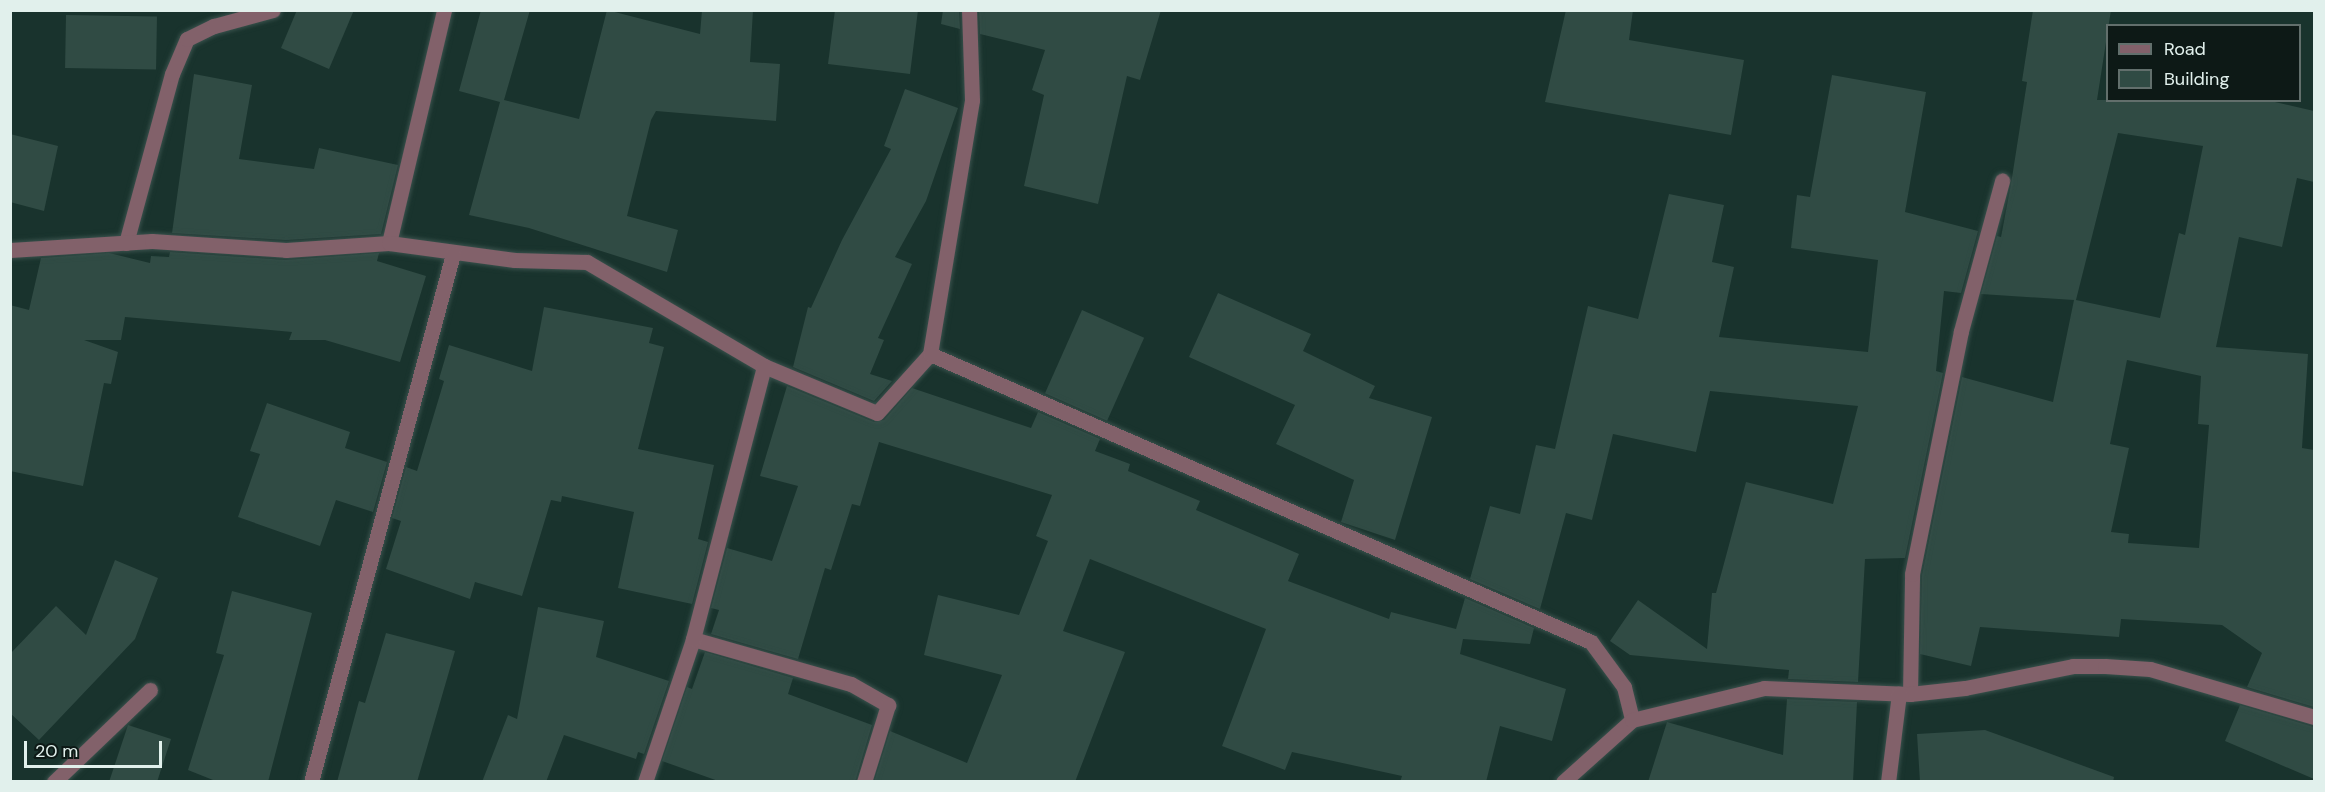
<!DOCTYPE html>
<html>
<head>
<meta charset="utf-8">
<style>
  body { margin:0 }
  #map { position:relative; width:2325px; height:792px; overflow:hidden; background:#19332d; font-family:"DM Sans",sans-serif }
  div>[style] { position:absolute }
  .building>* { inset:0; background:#304b44; transform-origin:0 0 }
  .roads { filter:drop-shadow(0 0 2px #39514c) drop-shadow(0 0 2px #39514c) }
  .minor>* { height:15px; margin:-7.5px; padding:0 7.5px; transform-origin:7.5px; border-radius:7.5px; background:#82616a }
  span { translate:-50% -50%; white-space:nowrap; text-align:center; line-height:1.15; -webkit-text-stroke:4.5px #0d1916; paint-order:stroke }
  .frame { position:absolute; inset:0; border:12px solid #e1f0ec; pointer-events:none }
  .legend { position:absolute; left:2106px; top:24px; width:195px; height:78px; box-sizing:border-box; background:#0d1916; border:2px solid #626f6c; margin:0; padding:8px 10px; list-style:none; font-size:18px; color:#e1f0ec }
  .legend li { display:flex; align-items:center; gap:12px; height:30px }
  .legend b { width:30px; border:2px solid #626f6c }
  .scale { position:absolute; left:24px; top:741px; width:138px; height:27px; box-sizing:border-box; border:3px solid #e1f0ec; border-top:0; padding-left:8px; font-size:18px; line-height:21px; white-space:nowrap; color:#e1f0ec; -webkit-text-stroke:4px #0d1916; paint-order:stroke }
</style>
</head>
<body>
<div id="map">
  <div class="building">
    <i style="clip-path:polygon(297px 10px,354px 10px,329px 69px,281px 48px)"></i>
    <i style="clip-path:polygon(481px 10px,530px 10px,504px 100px,579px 119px,607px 10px,700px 34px,702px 10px,753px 10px,750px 62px,780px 64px,776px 121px,656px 111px,651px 120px,627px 216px,678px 230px,667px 272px,529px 228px,469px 215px,500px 102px,459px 91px)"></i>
    <i style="clip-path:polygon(835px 10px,918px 10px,910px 74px,828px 64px)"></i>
    <i style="clip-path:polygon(943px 10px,959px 10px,960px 29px,941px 24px)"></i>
    <i style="clip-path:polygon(979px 10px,1161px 10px,1140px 80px,1127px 76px,1098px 204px,1024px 186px,1044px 95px,1032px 90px,1045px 50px,980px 34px)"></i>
    <i style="clip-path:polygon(1566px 10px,1633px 10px,1629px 40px,1744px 60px,1731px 135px,1545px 102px)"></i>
    <i style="clip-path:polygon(evenodd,2033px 10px,2111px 10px,2097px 100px,2266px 100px,2314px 111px,2314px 182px,2297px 178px,2282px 247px,2239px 237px,2216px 347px,2308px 354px,2302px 448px,2314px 450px,2314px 707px,2247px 687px,2262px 653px,2222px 625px,2121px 619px,2119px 637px,1980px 627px,1971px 666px,1920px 654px,1922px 575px,1962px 377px,2053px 402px,2074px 300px,1981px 294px,1997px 236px,2001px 237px,2011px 184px,2027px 82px,2022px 81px,2033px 10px,2118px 133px,2203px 146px,2185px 235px,2179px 233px,2160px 318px,2076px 300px,2118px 133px,2033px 10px,2127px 360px,2201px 376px,2198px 424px,2209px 425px,2199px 548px,2128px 543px,2129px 534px,2111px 532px,2129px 448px,2110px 444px,2127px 360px)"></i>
    <i style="left:66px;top:15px;width:91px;height:53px;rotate:1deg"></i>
    <i style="clip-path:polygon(194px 74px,252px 85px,239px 159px,314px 169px,319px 148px,398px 165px,381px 234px,286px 240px,172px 233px)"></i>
    <i style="clip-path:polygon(1832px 75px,1926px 92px,1905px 212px,1978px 231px,1961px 293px,1944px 291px,1936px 371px,1943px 373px,1905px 558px,1865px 559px,1858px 682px,1788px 679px,1789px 670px,1630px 655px,1610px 641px,1638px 600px,1707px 649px,1712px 593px,1716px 593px,1746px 482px,1833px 504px,1858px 406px,1710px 391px,1696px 452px,1613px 434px,1592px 520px,1566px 513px,1540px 609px,1470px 579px,1490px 506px,1520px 514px,1536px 445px,1555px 449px,1588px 306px,1638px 319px,1669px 194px,1724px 205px,1712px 262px,1734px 267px,1719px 337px,1868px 352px,1878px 260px,1791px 248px,1797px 195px,1810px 197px)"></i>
    <i style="clip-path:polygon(905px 89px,958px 108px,926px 201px,895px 257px,912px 264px,878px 338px,884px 340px,870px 374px,892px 381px,874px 401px,793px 367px,808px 307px,811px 308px,842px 240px,891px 149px,884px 146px)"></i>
    <i style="clip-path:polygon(10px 134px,58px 146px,44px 211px,10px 202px)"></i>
    <i style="clip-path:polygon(170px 252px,285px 260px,379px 253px,377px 261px,426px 276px,400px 362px,325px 340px,289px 340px,292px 332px,125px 317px,121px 340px,84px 340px,118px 352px,111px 384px,104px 383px,83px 486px,10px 471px,10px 305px,29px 310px,41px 258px,109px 253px,150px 263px,151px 256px,169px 257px)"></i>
    <i style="clip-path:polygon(1218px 293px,1311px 334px,1303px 351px,1375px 386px,1369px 398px,1432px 417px,1395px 540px,1341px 522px,1354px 480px,1276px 444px,1295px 405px,1189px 357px)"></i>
    <i style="clip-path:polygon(544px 307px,653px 328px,649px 343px,664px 347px,638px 449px,714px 465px,698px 539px,708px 542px,692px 604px,618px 588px,634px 512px,562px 496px,561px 502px,551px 500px,522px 596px,475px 582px,470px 599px,386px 569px,401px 521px,392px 518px,406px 467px,417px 471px,444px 381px,439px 379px,449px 345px,532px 371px)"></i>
    <i style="left:1082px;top:310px;width:68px;height:91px;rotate:24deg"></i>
    <i style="clip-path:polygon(787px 386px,874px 422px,884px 420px,912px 388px,1031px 428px,1038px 412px,1100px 439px,1095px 451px,1130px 464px,1128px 471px,1200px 501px,1196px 510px,1299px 554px,1288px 581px,1389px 619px,1391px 612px,1456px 629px,1465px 598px,1534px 628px,1530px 644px,1463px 639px,1460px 654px,1566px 689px,1552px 741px,1500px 726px,1486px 782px,1400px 782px,1402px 776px,1292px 752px,1285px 770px,1222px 746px,1266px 629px,1090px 559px,1063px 631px,1125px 652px,1075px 782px,874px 782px,890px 731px,967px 763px,1002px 675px,924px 655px,938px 595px,1019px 615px,1048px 541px,1036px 536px,1052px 495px,879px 442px,860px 506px,852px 504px,831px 570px,825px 568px,798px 659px,711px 634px,719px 610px,711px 608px,727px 548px,772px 561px,798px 486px,760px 476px)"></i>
    <i style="clip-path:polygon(267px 403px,350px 432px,345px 448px,387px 462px,373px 512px,336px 500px,320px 546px,238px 517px,260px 454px,250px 451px)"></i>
    <i style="clip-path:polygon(115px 560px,158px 578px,135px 639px,39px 740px,10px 713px,10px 654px,56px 606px,86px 635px)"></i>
    <i style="clip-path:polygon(232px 591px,312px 613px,268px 782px,218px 782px,188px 770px,224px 655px,216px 653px)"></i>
    <i style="clip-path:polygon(538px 607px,604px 621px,596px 657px,669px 681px,644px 754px,638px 752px,636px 759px,564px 735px,546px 782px,482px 782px,508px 715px,517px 719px)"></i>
    <i style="clip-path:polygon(386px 633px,455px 651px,417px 782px,337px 782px,359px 701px,365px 703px)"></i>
    <i style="clip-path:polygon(705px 652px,793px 678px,788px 694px,872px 725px,855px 782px,721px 782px,662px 761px,687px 687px,692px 689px)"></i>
    <i style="clip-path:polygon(1787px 699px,1857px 702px,1853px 782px,1648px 782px,1667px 722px,1783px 755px)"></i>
    <i style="clip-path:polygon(2240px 705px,2314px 727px,2314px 779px,2225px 741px)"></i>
    <i style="clip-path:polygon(128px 725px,171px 739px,157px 782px,109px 782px)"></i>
    <i style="clip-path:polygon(1985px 730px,2114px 777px,2113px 782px,1920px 782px,1917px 734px)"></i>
  </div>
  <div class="roads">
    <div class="minor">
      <i style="left:126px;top:243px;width:175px;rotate:-74.8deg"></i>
      <i style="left:172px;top:74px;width:38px;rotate:-67deg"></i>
      <i style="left:187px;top:39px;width:30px;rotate:-26deg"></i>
      <i style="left:214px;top:26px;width:61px;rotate:-15.2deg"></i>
      <i style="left:389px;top:243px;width:239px;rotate:-76.7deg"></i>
      <i style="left:10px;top:250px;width:142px;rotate:-3.6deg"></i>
      <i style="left:152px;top:241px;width:134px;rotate:3.8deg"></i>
      <i style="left:286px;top:250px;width:103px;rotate:-3.9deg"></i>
      <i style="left:389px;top:243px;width:127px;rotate:7.7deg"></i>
      <i style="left:515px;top:260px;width:72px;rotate:1.6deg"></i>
      <i style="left:587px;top:262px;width:205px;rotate:30.4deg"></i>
      <i style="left:764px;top:366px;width:122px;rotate:22.6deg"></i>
      <i style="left:877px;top:413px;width:79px;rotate:-48.1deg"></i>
      <i style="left:930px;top:354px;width:257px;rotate:-80.6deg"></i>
      <i style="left:972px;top:100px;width:90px;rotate:-91.9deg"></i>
      <i style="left:930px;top:354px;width:721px;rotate:23.54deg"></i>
      <i style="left:1591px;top:642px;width:56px;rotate:53.7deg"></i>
      <i style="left:1624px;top:687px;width:34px;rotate:76deg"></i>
      <i style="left:693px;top:639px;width:164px;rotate:15.9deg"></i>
      <i style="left:851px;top:684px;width:43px;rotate:29.6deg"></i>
      <i style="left:888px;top:705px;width:81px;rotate:107.3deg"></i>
      <i style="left:1910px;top:694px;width:120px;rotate:-89deg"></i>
      <i style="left:1912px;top:574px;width:248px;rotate:-78.6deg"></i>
      <i style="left:1961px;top:331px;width:156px;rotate:-74.7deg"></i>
      <i style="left:54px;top:782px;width:133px;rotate:-43.8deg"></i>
      <i style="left:311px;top:782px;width:547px;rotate:-74.95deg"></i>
      <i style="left:645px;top:782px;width:151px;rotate:-71.4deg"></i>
      <i style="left:693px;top:639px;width:282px;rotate:-75.4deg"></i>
      <i style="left:1563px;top:782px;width:93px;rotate:-41.9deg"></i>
      <i style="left:1632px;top:720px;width:136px;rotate:-13.6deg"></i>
      <i style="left:1764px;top:688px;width:146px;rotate:2.4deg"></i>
      <i style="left:1910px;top:694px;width:55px;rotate:-6.2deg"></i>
      <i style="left:1965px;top:688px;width:110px;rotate:-11.5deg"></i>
      <i style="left:2073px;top:666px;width:32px"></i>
      <i style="left:2105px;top:666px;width:45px;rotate:3.8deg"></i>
      <i style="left:2150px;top:669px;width:171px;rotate:16.3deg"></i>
      <i style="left:1888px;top:782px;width:89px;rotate:-82.9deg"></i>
    </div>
  </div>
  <div class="frame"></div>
  <ul class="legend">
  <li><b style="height:8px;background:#82616a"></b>Road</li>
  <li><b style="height:16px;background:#304b44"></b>Building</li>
  </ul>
  <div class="scale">20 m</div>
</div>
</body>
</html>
